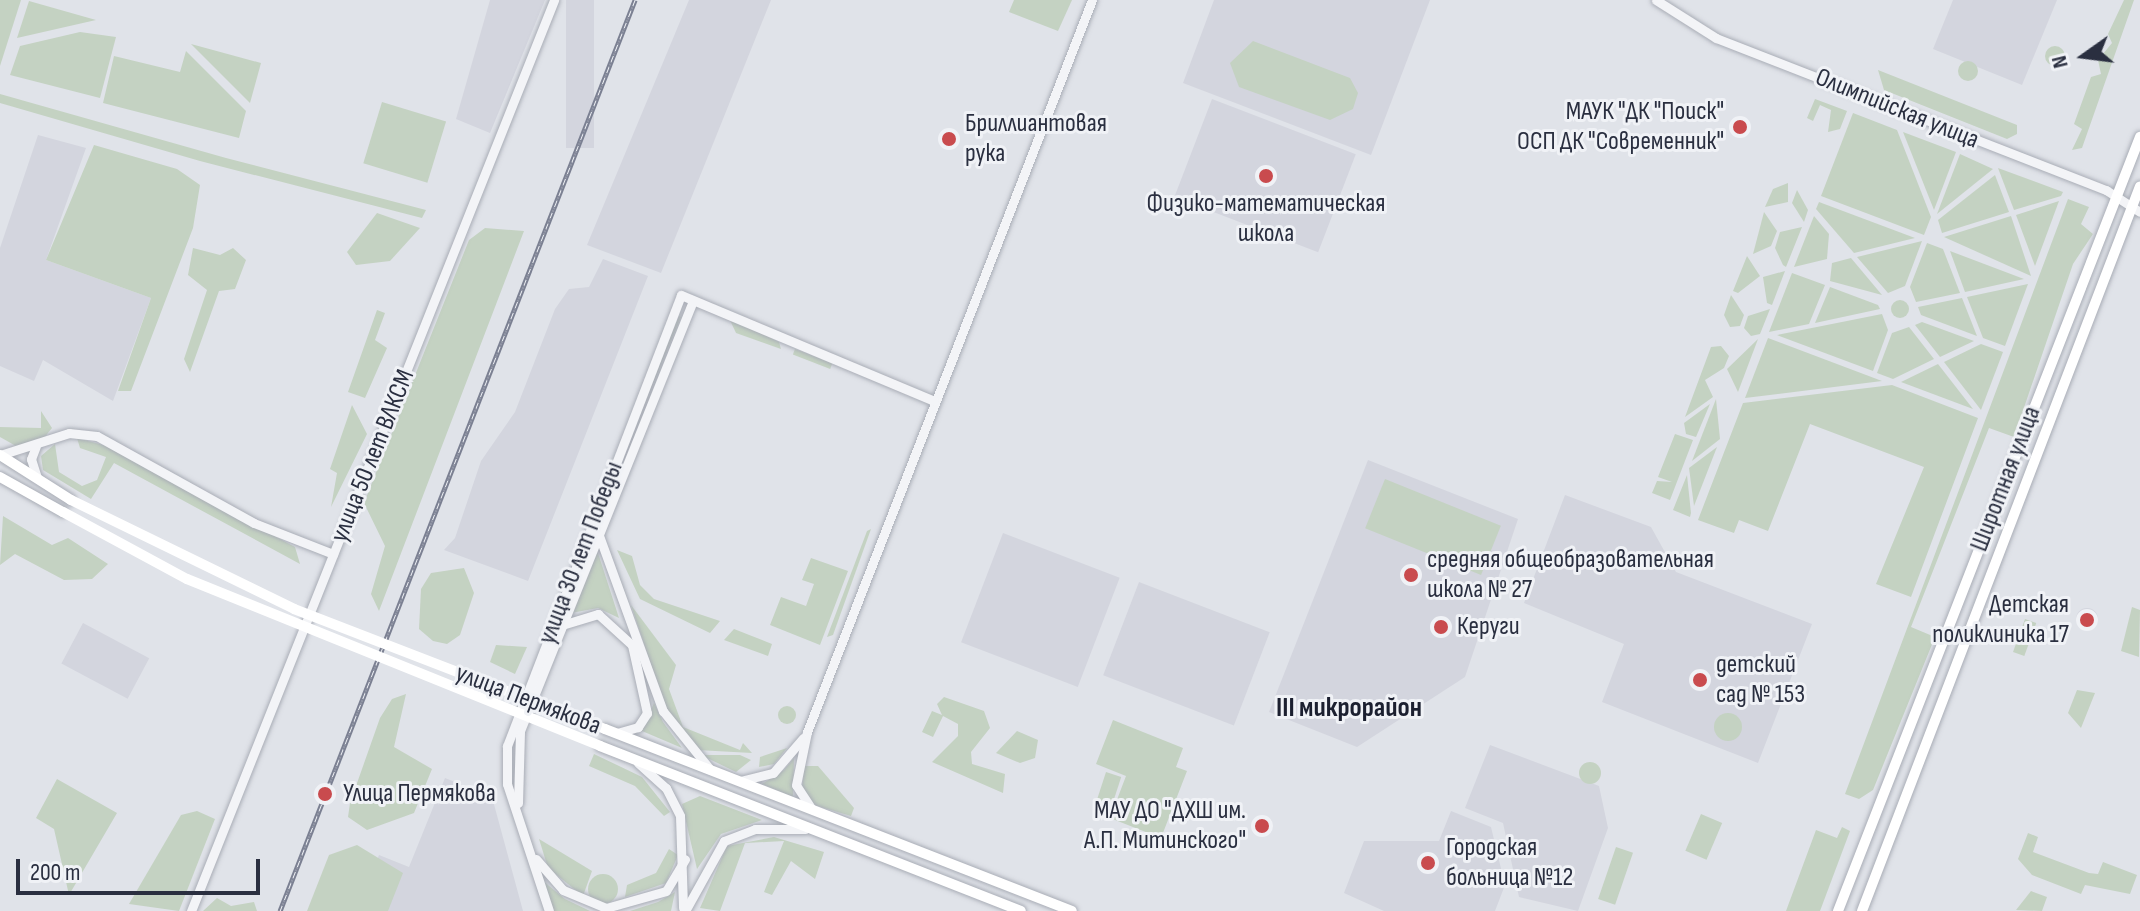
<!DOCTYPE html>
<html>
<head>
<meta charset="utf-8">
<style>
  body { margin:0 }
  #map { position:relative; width:2140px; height:911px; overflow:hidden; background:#e0e3e9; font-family:"Sofia Sans Condensed",sans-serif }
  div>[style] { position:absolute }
  .built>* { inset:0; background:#d3d5de; transform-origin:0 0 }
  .round { border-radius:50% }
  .green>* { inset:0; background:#c4d2c2; transform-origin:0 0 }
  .roads { filter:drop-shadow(0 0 2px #a9adb6) drop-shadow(0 0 2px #a9adb6) }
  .tertiary>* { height:9px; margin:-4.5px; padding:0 4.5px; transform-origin:4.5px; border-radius:4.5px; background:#f3f4f7 }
  .secondary>* { height:10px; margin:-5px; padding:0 5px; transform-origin:5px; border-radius:5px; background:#fff }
  .rail>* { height:5px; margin-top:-2.5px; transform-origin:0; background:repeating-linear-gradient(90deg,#f0f2f6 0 6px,#7b8092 0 12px); box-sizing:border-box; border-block:2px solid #7b8092 }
  .secondary-bridge>* { height:10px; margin:-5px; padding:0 5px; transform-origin:5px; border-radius:5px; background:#fff }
  .dots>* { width:22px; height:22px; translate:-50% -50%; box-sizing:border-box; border:4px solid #f0f2f6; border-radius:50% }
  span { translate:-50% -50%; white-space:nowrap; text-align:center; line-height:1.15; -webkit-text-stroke:6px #f0f2f6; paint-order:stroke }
  .street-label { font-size:26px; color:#2a2f40 }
  .poi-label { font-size:26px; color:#2a2f40 }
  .right { translate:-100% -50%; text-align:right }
  .left { translate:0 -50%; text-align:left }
  .neighbourhood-label { font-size:28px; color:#1c2030; font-weight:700 }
  .north { position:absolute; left:2044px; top:16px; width:80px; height:80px; -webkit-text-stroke:6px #f0f2f6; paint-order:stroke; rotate:256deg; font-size:22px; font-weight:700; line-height:32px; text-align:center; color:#2a2f40 }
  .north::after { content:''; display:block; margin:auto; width:28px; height:36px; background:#2a2f40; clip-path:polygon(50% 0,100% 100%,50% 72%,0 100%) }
  .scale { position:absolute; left:16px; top:859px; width:244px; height:36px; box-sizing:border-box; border:4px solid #2a2f40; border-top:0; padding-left:10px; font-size:24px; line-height:28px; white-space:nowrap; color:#2a2f40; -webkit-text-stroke:6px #f0f2f6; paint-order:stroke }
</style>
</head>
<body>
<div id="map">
  <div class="built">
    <i style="clip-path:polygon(490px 0,545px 0,490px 133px,456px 119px)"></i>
    <i style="left:566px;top:0;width:28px;height:148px"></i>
    <i style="clip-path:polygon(689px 0,771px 0,661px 273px,587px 245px)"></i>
    <i style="clip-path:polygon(1214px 0,1430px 0,1371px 155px,1183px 83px)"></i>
    <i style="clip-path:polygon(1953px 0,2057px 0,2022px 85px,1933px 49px)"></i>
    <i style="left:1212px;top:99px;width:154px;height:105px;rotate:21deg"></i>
    <i style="clip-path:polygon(38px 135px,86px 148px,46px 260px,151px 298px,113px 401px,43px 360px,34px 381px,0 366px,0 248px)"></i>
    <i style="clip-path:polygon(603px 259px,648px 276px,528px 581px,444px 550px,455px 538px,481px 461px,515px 412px,555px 309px,569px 289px,589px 287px)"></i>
    <i style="clip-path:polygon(1368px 460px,1518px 519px,1465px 677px,1357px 747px,1269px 712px)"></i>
    <i style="clip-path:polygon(1565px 495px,1651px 527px,1676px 572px,1812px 624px,1758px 763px,1602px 702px,1624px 644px,1524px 603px)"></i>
    <i style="left:1003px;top:533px;width:125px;height:117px;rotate:21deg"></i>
    <i style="left:1139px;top:582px;width:140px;height:100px;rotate:21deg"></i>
    <i class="round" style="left:2076px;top:608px;width:22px;height:22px"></i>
    <i style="left:83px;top:623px;width:75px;height:46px;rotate:28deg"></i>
    <i style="clip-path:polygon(1490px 745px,1599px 786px,1608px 828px,1578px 911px,1519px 897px,1503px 823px,1465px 808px)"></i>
    <i style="clip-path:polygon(445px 778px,492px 797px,523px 911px,358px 911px,379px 855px,409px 867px)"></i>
    <i style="clip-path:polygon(1451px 811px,1491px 827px,1505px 885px,1495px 911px,1384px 911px,1344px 893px,1364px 841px,1439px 841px)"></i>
  </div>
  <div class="green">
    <i style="clip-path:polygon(0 0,21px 0,0 66px)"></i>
    <i style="clip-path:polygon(1014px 0,1072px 0,1058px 31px,1009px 12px)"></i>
    <i style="clip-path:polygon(2124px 0,2134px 0,2082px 148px,2072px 150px,2082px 129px,2074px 124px,2091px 77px,2101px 74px,2098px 60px,2112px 43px,2108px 34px)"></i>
    <i style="clip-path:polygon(29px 1px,96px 20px,17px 38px)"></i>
    <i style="clip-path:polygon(80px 32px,116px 37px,100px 98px,10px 75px,20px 46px)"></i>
    <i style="clip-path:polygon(1253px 41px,1350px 78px,1358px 93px,1353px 109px,1330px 120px,1239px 87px,1230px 63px)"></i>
    <i style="clip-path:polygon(191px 44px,261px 63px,250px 103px)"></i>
    <i class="round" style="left:2045px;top:46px;width:20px;height:20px"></i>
    <i style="clip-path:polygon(186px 51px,246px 111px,239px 138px,103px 103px,114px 56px,180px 72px)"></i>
    <i class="round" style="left:1958px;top:61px;width:20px;height:20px"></i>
    <i style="clip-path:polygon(1878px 70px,2017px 125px,2017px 134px,2007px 139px,1884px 90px)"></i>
    <i style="clip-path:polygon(0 94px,226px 158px,426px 210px,422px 218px,200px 161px,0 103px)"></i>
    <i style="clip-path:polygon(1815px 99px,1847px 111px,1840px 129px,1828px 132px,1831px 110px,1820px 105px,1813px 121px,1807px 118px)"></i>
    <i style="left:382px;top:102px;width:67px;height:64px;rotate:17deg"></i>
    <i style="clip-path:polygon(1853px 113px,1897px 130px,1931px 217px,1924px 235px,1821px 196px)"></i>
    <i style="clip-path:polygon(1903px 132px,1956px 152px,1934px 210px)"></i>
    <i style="clip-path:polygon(94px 145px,177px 169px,200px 185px,193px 228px,131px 391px,118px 391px,151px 298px,46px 260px)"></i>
    <i style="clip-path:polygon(1960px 154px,1993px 169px,1937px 214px)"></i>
    <i style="clip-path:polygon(1998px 168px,2063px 192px,2061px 196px,2014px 210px)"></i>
    <i style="clip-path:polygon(1995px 175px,2009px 212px,1942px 233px,1938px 220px)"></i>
    <i style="clip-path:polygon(1788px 183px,1788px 202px,1765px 207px,1773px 189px)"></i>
    <i style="clip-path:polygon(1797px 190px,1808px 210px,1804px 222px,1792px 203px)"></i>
    <i style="clip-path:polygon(2068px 199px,2089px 207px,2081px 224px,2093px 234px,2073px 264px,2014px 437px,1989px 428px,1911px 627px,1935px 637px,1873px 790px,1859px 799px,1845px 794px)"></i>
    <i style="clip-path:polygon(2059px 201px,2035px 266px,2016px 215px)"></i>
    <i style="clip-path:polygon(1819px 202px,1915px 238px,1854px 253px,1816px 209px)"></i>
    <i style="clip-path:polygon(1764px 212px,1777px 231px,1771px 246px,1753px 254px)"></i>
    <i style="clip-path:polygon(377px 213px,420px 228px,390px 261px,356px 265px,347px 252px)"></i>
    <i style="clip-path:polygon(1814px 216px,1829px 234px,1827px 259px,1794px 267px)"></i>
    <i style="clip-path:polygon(2011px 216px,2031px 276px,1944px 237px)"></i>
    <i style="clip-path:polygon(1802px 227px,1786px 267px,1783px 265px,1775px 248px,1780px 232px)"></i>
    <i style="clip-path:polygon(485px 228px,524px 231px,379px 611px,371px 594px,385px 546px,364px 503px,469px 240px)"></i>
    <i style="clip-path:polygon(1922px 241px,1905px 286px,1888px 293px,1857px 257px)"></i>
    <i style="clip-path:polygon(1927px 243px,1943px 249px,1960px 293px,1916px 302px,1910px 287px)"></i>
    <i style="clip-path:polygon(193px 248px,220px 255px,233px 248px,246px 260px,235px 289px,219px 291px,190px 372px,184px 359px,207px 290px,188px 275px)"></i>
    <i style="clip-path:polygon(1950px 251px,2024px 279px,1965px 292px)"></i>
    <i style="clip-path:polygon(1747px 256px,1760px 276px,1738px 293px,1733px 291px)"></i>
    <i style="clip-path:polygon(1851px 258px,1882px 295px,1830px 281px,1832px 263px)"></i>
    <i style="clip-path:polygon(1785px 271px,1772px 305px,1767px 303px,1763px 277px)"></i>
    <i style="clip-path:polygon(1792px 273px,1825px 285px,1809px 324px,1769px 332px)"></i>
    <i style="clip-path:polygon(2028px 284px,2005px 346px,1983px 338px,1967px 297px)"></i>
    <i style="clip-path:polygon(1830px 287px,1878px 305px,1880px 309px,1815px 323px)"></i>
    <i style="clip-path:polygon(1731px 295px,1744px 315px,1740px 326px,1730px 327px,1724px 315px)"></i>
    <i style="clip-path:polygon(1962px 298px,1977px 336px,1921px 315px,1918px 307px)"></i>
    <i class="round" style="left:1891px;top:300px;width:18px;height:18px"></i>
    <i style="clip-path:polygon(1770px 309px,1760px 334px,1751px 336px,1744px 328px,1748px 316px)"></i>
    <i style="clip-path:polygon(377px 310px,385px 313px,375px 340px,387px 348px,365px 398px,348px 392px)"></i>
    <i style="clip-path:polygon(1882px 314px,1888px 330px,1873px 371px,1777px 335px)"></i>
    <i style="clip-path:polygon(679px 316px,681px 317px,600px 511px)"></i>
    <i style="clip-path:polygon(729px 318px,779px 342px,781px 349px,736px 333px)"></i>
    <i style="clip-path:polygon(1922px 322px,1974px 341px,1940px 357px,1915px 325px)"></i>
    <i style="clip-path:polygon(1909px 327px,1934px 359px,1893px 379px,1877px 373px,1892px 333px)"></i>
    <i style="clip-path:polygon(1768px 338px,1882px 381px,1745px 398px)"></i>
    <i style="clip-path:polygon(1758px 339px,1738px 392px,1727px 369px)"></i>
    <i style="clip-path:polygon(1981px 344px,2003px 352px,1981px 410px,1944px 362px)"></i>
    <i style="clip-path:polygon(1721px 346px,1729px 356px,1724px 368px,1705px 380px,1713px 397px,1685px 417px,1711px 347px)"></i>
    <i style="left:795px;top:349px;width:40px;height:6px;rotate:21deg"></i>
    <i style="clip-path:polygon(1938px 364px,1973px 409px,1901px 382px)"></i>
    <i style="clip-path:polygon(1892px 385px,1978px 418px,1911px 597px,1876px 584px,1924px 467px,1810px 424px,1768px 531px,1739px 520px,1734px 533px,1698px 520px,1743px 403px)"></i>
    <i style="clip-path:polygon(1716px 399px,1720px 439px,1692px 461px)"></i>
    <i style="clip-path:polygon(1710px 404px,1696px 437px,1686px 434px,1684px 423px)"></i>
    <i style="clip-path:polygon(352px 405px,367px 434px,331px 507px,337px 473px,330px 469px)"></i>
    <i style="clip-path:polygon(41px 411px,52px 428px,43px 439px,16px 446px,0 437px,0 427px,41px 428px)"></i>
    <i style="clip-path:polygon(1675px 434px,1693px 440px,1670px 500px,1652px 493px,1657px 481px,1672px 482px,1658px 477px)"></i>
    <i style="clip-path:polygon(77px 438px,107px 446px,295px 547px,300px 564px,114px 463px,91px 499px,43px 470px,41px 456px,55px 444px,59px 472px,82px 486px,97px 480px,106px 457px,80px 448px)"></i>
    <i style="clip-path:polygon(1717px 447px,1694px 506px,1689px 468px)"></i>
    <i style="clip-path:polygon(1687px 475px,1691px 513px,1690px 517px,1673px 510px)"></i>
    <i style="left:1385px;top:479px;width:125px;height:53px;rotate:22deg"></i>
    <i style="clip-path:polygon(3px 516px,52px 545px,68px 538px,108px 564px,92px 579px,64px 580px,15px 554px,0 565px)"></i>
    <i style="clip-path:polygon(871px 529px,833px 635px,827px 637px,867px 531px)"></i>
    <i style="clip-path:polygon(596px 550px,599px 556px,619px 618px,598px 608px,571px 613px)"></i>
    <i style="clip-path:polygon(617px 550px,632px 556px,640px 585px,654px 599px,720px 621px,710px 633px,640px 599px)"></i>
    <i style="clip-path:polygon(811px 558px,848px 571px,820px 645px,770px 625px,781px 597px,806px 606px,814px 584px,802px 580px)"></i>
    <i style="clip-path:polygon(464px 568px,474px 593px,460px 635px,447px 644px,433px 641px,419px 629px,421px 589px,431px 573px)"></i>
    <i style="clip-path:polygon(631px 605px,676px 665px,669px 689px,683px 727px,740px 750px,743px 743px,752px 753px,697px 750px,666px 710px)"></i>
    <i style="clip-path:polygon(2132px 607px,2140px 610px,2139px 657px,2121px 651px)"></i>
    <i style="left:2025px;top:619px;width:12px;height:35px;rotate:20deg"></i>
    <i style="clip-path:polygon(734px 629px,772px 644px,768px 656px,724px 640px)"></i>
    <i style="clip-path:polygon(496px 645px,527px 647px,515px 674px,490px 662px)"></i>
    <i style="clip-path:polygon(2077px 690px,2095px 693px,2081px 728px,2068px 713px)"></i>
    <i style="clip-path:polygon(406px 694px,394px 747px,432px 769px,414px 813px,367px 830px,348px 817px,350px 803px,380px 718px,392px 699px)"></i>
    <i style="clip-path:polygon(944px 697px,984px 711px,990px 728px,971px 752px,972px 764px,1005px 774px,1003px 793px,932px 762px,958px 736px,958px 724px,943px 716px,933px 737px,922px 732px,932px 711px,942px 715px,937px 704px)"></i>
    <i style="clip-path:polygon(654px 703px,663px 722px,682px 748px,642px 731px)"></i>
    <i class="round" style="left:778px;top:706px;width:18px;height:18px"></i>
    <i class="round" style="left:1714px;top:713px;width:28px;height:28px"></i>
    <i style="clip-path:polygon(1113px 720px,1183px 748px,1176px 767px,1187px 771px,1161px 838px,1110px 818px,1126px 776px,1096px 764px)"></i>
    <i style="clip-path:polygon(1017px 731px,1038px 740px,1035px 758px,1020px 763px,996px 753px)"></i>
    <i style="clip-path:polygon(787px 748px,774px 764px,759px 767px,760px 757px)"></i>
    <i style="clip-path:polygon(594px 754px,642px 777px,670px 812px,664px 816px,635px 786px,589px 766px)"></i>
    <i style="clip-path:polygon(701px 755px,740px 755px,751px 760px,736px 772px)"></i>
    <i style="clip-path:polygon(794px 758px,793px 797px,762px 784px,784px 770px)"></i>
    <i class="round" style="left:1579px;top:762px;width:22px;height:22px"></i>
    <i style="clip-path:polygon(804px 766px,818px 766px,854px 808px,851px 816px,814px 805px,802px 793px)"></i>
    <i style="left:1106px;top:772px;width:16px;height:35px;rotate:18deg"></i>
    <i style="clip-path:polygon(57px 779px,117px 813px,69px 895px,54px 829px,36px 818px)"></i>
    <i style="clip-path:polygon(700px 796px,762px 820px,721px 834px,697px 869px,682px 804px)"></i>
    <i style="clip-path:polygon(197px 811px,215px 819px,179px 911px,129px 904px,181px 815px)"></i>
    <i style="left:1701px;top:814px;width:23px;height:40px;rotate:23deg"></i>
    <i style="clip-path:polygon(1842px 827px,1850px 831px,1820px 911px,1786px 911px,1816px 830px,1837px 838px)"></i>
    <i style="clip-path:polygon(2028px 833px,2038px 837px,2033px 852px,2089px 873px,2098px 874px,2103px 862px,2137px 875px,2130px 894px,2085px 885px,2081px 894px,2032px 875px,2018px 859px)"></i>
    <i style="clip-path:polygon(774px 837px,824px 852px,815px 879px,791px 861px,772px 895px,764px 892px,784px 841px,745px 843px,720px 911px,700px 908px,727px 846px)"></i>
    <i style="clip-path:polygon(539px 839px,592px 871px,583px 896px,548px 868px)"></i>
    <i style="clip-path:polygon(357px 845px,403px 873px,388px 911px,307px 911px,329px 855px)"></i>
    <i style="left:1616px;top:847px;width:18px;height:55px;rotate:19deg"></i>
    <i style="clip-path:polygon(669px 849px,678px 855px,666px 883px,625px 897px,627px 885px,656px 873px)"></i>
    <i class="round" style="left:588px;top:874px;width:30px;height:30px"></i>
    <i style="clip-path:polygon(543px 881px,565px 899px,590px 911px,553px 911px)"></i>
    <i style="clip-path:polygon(2031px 891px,2047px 897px,2042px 911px,2016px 910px)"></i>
    <i style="clip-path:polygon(675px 892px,671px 911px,630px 911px,658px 902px)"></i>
    <i style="clip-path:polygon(217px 898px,231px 906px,254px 902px,257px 911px,203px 911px)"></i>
  </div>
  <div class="roads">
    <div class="tertiary">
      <i style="left:1656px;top:0;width:71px;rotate:32.3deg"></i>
      <i style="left:1716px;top:38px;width:419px;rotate:21.3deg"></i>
      <i style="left:2106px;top:190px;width:40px;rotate:32.9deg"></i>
      <i style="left:36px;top:446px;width:14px;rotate:111deg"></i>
      <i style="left:31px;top:459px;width:20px;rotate:72deg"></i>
      <i style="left:0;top:455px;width:72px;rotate:-17.7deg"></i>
      <i style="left:69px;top:433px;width:28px;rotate:6deg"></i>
      <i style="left:97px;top:436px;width:179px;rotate:29deg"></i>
      <i style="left:254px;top:523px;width:85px;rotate:21.4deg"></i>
      <i style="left:597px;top:530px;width:193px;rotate:70deg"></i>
      <i style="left:663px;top:711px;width:73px;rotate:51.1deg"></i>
      <i style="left:562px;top:625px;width:38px;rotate:-17deg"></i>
      <i style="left:598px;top:614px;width:46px;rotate:42.4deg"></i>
      <i style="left:632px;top:645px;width:70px;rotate:77.6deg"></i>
      <i style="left:647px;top:713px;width:17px;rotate:123deg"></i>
      <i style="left:638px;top:727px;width:22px;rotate:164deg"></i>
      <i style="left:638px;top:763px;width:38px;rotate:42deg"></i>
      <i style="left:666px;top:788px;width:31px;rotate:63deg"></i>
      <i style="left:680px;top:816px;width:92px;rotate:88.1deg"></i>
      <i style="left:740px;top:781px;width:34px;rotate:-14deg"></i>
      <i style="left:773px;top:773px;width:46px;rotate:-49.4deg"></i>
      <i style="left:518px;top:803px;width:72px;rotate:-88.4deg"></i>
      <i style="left:520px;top:731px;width:464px;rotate:-68.1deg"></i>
      <i style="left:811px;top:808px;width:27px;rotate:-123deg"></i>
      <i style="left:796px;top:785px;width:54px;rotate:-78.3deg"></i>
      <i style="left:807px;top:732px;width:786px;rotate:-68.73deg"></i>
      <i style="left:536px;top:859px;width:41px;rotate:48.9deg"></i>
      <i style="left:563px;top:890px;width:47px;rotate:22.7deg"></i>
      <i style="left:606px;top:908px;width:62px;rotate:-15.8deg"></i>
      <i style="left:666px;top:891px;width:37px;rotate:-59deg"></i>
      <i style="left:191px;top:911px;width:981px;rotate:-68.27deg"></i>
      <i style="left:549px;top:911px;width:134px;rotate:-108.3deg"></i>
      <i style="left:507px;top:784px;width:38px;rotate:-90deg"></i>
      <i style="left:507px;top:746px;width:483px;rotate:-68.9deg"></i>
      <i style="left:681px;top:295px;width:274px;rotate:22.7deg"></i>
      <i style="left:685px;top:911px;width:80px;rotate:-60.9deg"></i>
      <i style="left:724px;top:841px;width:33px;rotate:-21deg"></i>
      <i style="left:755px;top:829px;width:50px"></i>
    </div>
    <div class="secondary">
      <i style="left:0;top:455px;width:84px;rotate:32.4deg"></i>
      <i style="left:0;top:477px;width:72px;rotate:29.1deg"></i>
      <i style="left:605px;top:729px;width:501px;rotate:21.29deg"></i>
      <i style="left:600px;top:746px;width:452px;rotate:21.4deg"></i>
      <i style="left:1838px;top:911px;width:831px;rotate:-68.69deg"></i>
      <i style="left:1862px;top:911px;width:776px;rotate:-69.02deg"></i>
    </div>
  </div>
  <div class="rail">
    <i style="left:280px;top:911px;width:978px;rotate:-68.71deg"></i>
  </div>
  <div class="secondary-bridge">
    <i style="left:71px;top:500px;width:248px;rotate:26deg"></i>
    <i style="left:294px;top:609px;width:333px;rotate:21.1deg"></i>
    <i style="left:63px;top:512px;width:141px;rotate:28.4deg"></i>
    <i style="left:187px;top:579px;width:445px;rotate:22deg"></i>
  </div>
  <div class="dots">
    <i style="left:1740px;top:127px;background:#c94b4e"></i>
    <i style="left:949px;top:139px;background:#c94b4e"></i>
    <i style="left:1266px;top:176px;background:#c94b4e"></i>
    <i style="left:1411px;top:575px;background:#c94b4e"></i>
    <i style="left:2087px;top:620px;background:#c94b4e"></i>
    <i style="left:1441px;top:627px;background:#c94b4e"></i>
    <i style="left:1700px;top:680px;background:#c94b4e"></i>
    <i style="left:325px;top:794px;background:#c94b4e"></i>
    <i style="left:1262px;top:826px;background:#c94b4e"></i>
    <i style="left:1428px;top:863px;background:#c94b4e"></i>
  </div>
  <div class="street-label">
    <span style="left:1897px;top:109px;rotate:22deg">Олимпийская улица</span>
    <span style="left:373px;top:456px;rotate:-68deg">улица 50 лет ВЛКСМ</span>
    <span style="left:2006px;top:479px;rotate:-69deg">Широтная улица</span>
    <span style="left:581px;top:553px;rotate:-69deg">улица 30 лет Победы</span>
    <span style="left:528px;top:700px;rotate:21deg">улица Пермякова</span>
  </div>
  <div class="poi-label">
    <span class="right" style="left:1724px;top:127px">МАУК "ДК "Поиск"<br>ОСП ДК "Современник"</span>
    <span class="left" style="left:965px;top:139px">Бриллиантовая<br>рука</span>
    <span style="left:1266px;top:219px">Физико-математическая<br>школа</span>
    <span class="left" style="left:1427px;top:575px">средняя общеобразовательная<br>школа № 27</span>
    <span class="right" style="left:2069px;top:620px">Детская<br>поликлиника 17</span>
    <span class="left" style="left:1457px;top:627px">Керуги</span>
    <span class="left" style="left:1716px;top:680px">детский<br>сад № 153</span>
    <span class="left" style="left:343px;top:794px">Улица Пермякова</span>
    <span class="right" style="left:1246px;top:826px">МАУ ДО "ДХШ им.<br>А.П. Митинского"</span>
    <span class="left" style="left:1446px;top:863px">Городская<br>больница №12</span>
  </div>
  <div class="neighbourhood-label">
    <span style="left:1349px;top:708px">III микрорайон</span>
  </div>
  <div class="north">N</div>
  <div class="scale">200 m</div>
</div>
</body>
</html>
